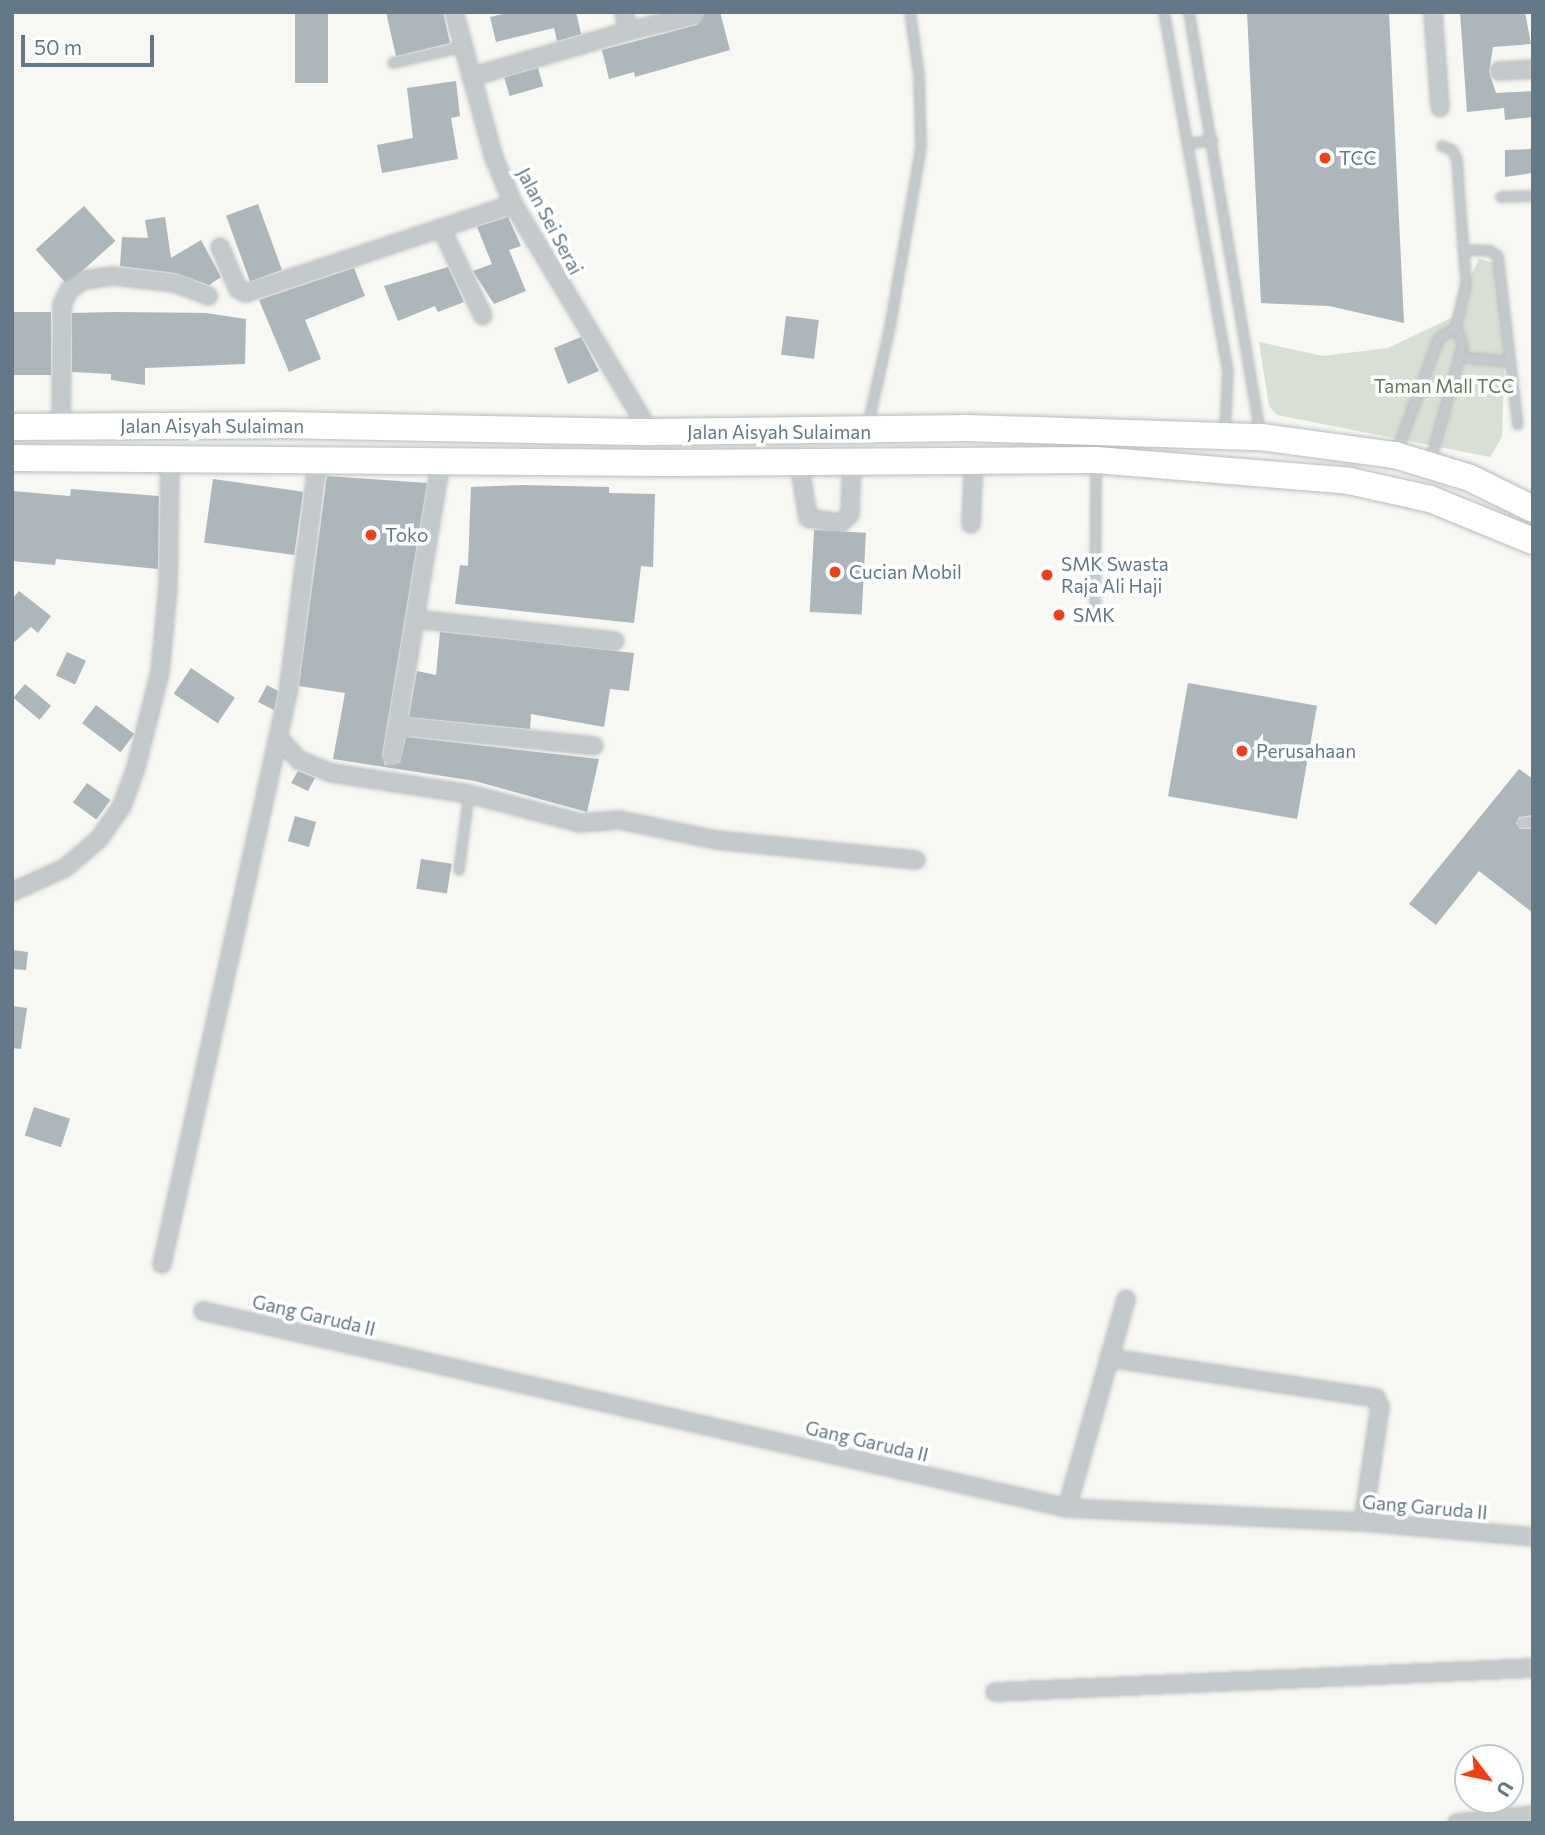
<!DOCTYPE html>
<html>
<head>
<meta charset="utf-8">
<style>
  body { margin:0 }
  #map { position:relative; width:1545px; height:1835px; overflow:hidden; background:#f7f7f3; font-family:Commissioner,sans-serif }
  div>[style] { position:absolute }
  .green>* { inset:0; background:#d8dfd4 }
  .building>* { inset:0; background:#acb6bb; transform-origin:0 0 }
  .roads { filter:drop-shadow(0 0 2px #b8bcbf) drop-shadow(0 0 2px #b8bcbf) }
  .service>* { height:8px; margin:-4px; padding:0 4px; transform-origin:4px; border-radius:4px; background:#c4c9cc }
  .minor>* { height:16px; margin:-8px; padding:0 8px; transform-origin:8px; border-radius:8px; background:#c4c9cc }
  .trunk>* { height:26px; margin:-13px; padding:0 13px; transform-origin:13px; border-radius:13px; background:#fff }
  .dots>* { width:19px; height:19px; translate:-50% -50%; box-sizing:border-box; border:4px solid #fff; border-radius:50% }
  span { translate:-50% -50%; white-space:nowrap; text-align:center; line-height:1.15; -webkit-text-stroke:7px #fff; paint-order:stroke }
  .poi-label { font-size:19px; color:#637987 }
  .left { translate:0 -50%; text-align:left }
  .street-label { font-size:19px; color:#637987 }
  .park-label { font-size:19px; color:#65795e }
  .frame { position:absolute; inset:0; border:14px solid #637987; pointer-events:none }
  .north { position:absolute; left:1454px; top:1744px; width:70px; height:70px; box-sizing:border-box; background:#fff; border:2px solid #c1c9cf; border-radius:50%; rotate:122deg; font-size:19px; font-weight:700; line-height:28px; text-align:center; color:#637987 }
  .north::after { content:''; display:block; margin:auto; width:24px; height:32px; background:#f43f16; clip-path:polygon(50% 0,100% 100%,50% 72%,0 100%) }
  .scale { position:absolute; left:21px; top:35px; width:133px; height:32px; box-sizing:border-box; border:4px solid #637987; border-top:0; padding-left:9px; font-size:21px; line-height:24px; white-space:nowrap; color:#637987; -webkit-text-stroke:5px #fff; paint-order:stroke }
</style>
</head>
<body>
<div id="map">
  <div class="green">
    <i style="clip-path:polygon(1479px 259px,1495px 263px,1505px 347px,1502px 437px,1490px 457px,1277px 415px,1269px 406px,1259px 342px,1323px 356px,1388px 348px,1451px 318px)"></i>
  </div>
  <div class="building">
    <i style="left:295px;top:12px;width:33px;height:71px"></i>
    <i style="clip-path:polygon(386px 12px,443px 12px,450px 43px,396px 56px)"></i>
    <i style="clip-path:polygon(511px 12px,576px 12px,581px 34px,557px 41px,554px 28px,496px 42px,490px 17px)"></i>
    <i style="clip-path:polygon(705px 12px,720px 12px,730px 50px,635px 77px,634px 72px,609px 79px,602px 50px,697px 25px)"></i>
    <i style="clip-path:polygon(1247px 12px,1389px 12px,1404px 323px,1329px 306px,1261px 303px)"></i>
    <i style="clip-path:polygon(1460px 12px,1525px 12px,1531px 44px,1493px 47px,1489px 72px,1496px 93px,1533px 91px,1533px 117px,1505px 120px,1504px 108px,1467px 112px)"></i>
    <i style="left:538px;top:68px;width:19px;height:35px;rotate:74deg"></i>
    <i style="clip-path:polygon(456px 81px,460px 116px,451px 118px,458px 159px,382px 173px,377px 145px,413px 138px,407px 88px)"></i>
    <i style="clip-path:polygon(1533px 149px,1533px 173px,1505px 177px,1505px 150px)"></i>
    <i style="left:258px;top:204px;width:70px;height:34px;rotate:70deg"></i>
    <i style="left:84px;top:206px;width:47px;height:65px;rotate:48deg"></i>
    <i style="clip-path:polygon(165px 217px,171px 258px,201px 240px,221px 277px,209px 285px,176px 273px,120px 266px,122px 237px,148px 238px,145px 220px)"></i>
    <i style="clip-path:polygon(508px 217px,521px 246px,509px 250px,526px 291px,494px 304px,473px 271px,492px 264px,477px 227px)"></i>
    <i style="clip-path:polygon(448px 267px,464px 302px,438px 312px,435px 306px,398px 321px,384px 286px)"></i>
    <i style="clip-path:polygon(354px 268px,365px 296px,305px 320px,321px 359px,289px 372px,259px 300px)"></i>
    <i style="left:12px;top:312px;width:39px;height:63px"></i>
    <i style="clip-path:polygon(115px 312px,206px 313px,246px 319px,245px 364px,145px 368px,145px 385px,111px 380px,111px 374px,72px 372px,72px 313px)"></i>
    <i style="left:786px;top:316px;width:33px;height:39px;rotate:7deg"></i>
    <i style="clip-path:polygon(581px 337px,599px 371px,568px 384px,554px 348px)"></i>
    <i style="clip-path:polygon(327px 476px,427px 483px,382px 755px,385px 765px,400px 763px,406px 737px,599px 759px,587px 812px,475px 781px,333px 759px,345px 693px,299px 686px)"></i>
    <i style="left:213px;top:479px;width:91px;height:64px;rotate:8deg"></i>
    <i style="clip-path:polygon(522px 485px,609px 487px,609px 493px,655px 494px,653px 567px,641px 566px,634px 623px,455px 604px,460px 565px,468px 566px,471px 487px)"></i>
    <i style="clip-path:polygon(71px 489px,159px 496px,158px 569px,56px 559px,55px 565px,12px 561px,12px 491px,70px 496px)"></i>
    <i style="left:814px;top:530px;width:52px;height:82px;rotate:3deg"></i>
    <i style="clip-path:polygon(19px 591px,51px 616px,38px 633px,31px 627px,12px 644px,12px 599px)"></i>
    <i style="clip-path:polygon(440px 632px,634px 653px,629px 691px,610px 689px,604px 727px,531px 714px,530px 729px,409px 717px,417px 671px,436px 675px)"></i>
    <i style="left:67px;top:652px;width:21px;height:26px;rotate:25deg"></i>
    <i style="left:191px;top:668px;width:53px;height:31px;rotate:34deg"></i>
    <i style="left:1188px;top:683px;width:131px;height:115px;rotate:10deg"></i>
    <i style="left:25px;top:684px;width:34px;height:18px;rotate:40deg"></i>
    <i style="clip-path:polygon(267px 685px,278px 691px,274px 710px,258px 702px)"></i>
    <i style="left:96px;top:705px;width:48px;height:23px;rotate:37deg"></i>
    <i style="clip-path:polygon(1519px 769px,1533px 779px,1533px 815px,1519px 817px,1516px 823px,1520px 829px,1533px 829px,1533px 913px,1479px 871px,1436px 925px,1409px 904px)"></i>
    <i style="clip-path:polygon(298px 771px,315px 778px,308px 791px,291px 783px)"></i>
    <i style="left:87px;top:783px;width:29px;height:24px;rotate:36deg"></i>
    <i style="left:295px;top:816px;width:22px;height:26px;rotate:16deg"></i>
    <i style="left:421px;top:859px;width:31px;height:30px;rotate:9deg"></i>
    <i style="clip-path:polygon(12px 950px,28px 952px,26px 970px,12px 969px)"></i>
    <i style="clip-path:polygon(12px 1006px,27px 1008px,21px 1049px,12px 1048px)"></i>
    <i style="left:34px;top:1107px;width:38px;height:30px;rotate:18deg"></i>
  </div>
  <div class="roads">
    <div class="service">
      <i style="left:1164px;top:12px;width:365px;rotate:79.9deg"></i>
      <i style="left:1228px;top:371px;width:62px;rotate:92.8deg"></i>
      <i style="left:1189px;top:12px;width:428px;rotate:80.4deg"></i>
      <i style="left:393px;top:63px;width:72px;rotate:-12.9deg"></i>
      <i style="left:1188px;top:144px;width:25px;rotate:-9deg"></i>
      <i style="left:1501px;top:197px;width:32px;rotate:-2deg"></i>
      <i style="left:1466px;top:250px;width:24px;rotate:2deg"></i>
      <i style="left:1490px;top:251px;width:9px;rotate:32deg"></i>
      <i style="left:1498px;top:256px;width:170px;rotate:83.3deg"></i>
      <i style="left:1459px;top:357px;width:52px;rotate:5.5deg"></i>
      <i style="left:868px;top:425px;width:100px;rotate:-77.3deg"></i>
      <i style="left:890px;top:327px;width:183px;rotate:-80.2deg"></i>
      <i style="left:921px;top:147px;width:72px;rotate:-91.6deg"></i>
      <i style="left:919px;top:75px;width:64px;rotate:-98.1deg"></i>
      <i style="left:1397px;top:451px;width:121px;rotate:-69.6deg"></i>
      <i style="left:1439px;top:338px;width:20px;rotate:-30deg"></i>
      <i style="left:1430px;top:463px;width:123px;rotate:-74.4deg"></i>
      <i style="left:1463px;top:345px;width:18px;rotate:-112deg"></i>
      <i style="left:1456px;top:328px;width:46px;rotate:-77.5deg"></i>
      <i style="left:1466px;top:283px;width:124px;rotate:-94.2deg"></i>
      <i style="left:1457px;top:159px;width:10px;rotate:-119deg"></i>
      <i style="left:1452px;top:150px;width:11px;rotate:-158deg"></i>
      <i style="left:1095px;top:618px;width:155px;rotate:-89.6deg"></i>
      <i style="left:1522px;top:823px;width:11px;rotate:-5deg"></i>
      <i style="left:459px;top:870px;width:77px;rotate:-82.5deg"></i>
    </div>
    <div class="minor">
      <i style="left:454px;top:12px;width:148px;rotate:74.7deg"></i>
      <i style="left:493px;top:155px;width:53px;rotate:67.8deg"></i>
      <i style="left:513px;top:204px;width:266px;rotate:59deg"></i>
      <i style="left:1433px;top:12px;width:96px;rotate:85.8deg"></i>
      <i style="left:628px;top:31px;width:69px;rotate:-13.4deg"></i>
      <i style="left:1499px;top:71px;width:34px;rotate:-3deg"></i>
      <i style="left:471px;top:77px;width:164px;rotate:-16.3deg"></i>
      <i style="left:628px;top:31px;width:19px;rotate:-102deg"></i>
      <i style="left:442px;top:230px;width:95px;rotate:64.5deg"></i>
      <i style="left:220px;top:247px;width:46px;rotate:66.8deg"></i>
      <i style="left:238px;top:289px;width:9px;rotate:27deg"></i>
      <i style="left:246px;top:293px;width:281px;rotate:-18.4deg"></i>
      <i style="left:61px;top:428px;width:123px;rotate:-89.5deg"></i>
      <i style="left:62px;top:305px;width:17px;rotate:-65deg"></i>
      <i style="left:69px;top:290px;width:18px;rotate:-34deg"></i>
      <i style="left:84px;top:280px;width:29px;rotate:-8deg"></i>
      <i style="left:113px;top:276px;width:62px;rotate:6.4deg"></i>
      <i style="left:175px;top:283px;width:36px;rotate:21deg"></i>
      <i style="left:799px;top:461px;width:58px;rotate:81deg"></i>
      <i style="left:808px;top:518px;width:33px;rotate:9deg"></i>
      <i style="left:841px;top:523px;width:13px;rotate:-45deg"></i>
      <i style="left:850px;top:514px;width:53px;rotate:-87.8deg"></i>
      <i style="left:971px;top:524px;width:65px;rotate:-87.4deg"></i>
      <i style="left:415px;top:619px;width:201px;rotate:6.3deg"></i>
      <i style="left:398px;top:726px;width:197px;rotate:5.8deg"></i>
      <i style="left:278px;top:737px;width:31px;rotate:48deg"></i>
      <i style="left:299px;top:760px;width:35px;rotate:22deg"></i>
      <i style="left:332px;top:773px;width:139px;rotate:8.7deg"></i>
      <i style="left:469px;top:794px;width:115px;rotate:14.6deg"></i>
      <i style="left:580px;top:823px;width:40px;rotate:-4.3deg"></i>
      <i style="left:620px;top:820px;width:98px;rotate:11.8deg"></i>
      <i style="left:716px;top:840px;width:201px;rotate:5.7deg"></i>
      <i style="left:392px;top:757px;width:299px;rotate:-80.6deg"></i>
      <i style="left:12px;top:892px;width:58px;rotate:-24.4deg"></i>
      <i style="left:65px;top:868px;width:45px;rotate:-40.5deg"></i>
      <i style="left:99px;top:839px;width:40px;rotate:-55.1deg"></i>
      <i style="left:122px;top:806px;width:37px;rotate:-70deg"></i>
      <i style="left:135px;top:771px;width:102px;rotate:-75.8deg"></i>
      <i style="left:160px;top:672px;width:84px;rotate:-84.6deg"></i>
      <i style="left:168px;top:588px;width:130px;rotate:-89.1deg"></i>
      <i style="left:162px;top:1264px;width:585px;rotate:-77.56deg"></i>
      <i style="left:288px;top:693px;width:235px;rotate:-82.7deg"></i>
      <i style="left:203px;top:1311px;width:886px;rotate:12.84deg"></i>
      <i style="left:1067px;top:1508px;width:296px;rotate:2.7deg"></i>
      <i style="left:1363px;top:1522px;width:171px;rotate:5deg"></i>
      <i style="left:1109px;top:1358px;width:270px;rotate:8.5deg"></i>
      <i style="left:1376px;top:1398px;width:10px;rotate:66deg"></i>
      <i style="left:1380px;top:1407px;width:116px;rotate:98.4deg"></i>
      <i style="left:1067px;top:1508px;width:217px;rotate:-74.2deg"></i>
      <i style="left:995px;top:1692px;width:539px;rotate:-2.55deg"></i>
      <i style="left:1457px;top:1823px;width:76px;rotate:-6deg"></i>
    </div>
    <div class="trunk">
      <i style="left:12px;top:427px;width:265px;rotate:-0.4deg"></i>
      <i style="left:277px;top:425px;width:373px;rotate:1.1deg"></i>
      <i style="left:650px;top:432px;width:318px;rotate:-0.7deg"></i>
      <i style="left:968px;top:428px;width:293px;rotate:1.8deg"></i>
      <i style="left:1261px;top:437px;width:135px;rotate:7.7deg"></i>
      <i style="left:1395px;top:455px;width:78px;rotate:17deg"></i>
      <i style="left:1470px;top:478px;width:70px;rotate:26.2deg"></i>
      <i style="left:12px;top:458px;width:656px;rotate:0.44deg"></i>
      <i style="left:668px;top:463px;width:428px;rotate:-0.4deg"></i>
      <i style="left:1096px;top:460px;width:254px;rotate:4.7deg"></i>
      <i style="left:1349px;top:481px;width:83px;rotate:12.5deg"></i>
      <i style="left:1430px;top:499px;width:111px;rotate:22.2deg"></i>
    </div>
  </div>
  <div class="dots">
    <i style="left:1325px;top:158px;background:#f43f16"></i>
    <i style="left:371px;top:535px;background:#f43f16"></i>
    <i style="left:835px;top:572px;background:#f43f16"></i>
    <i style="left:1047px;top:575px;background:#f43f16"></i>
    <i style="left:1059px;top:615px;background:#f43f16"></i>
    <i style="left:1242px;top:751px;background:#f43f16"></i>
  </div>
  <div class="poi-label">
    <span class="left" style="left:1339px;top:158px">TCC</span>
    <span class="left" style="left:385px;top:535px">Toko</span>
    <span class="left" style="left:1061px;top:575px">SMK Swasta<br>Raja Ali Haji</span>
    <span class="left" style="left:849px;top:572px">Cucian Mobil</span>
    <span class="left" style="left:1073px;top:615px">SMK</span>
    <span class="left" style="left:1256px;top:751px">Perusahaan</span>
  </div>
  <div class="street-label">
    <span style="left:550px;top:221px;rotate:62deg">Jalan Sei Serai</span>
    <span style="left:212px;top:426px">Jalan Aisyah Sulaiman</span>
    <span style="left:779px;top:432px">Jalan Aisyah Sulaiman</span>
    <span style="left:314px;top:1315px;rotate:13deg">Gang Garuda II</span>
    <span style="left:867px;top:1441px;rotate:13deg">Gang Garuda II</span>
    <span style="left:1425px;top:1507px;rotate:5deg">Gang Garuda II</span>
  </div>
  <div class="park-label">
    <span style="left:1444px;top:386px">Taman Mall TCC</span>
  </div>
  <div class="frame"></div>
  <div class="north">U</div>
  <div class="scale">50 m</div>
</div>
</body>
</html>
